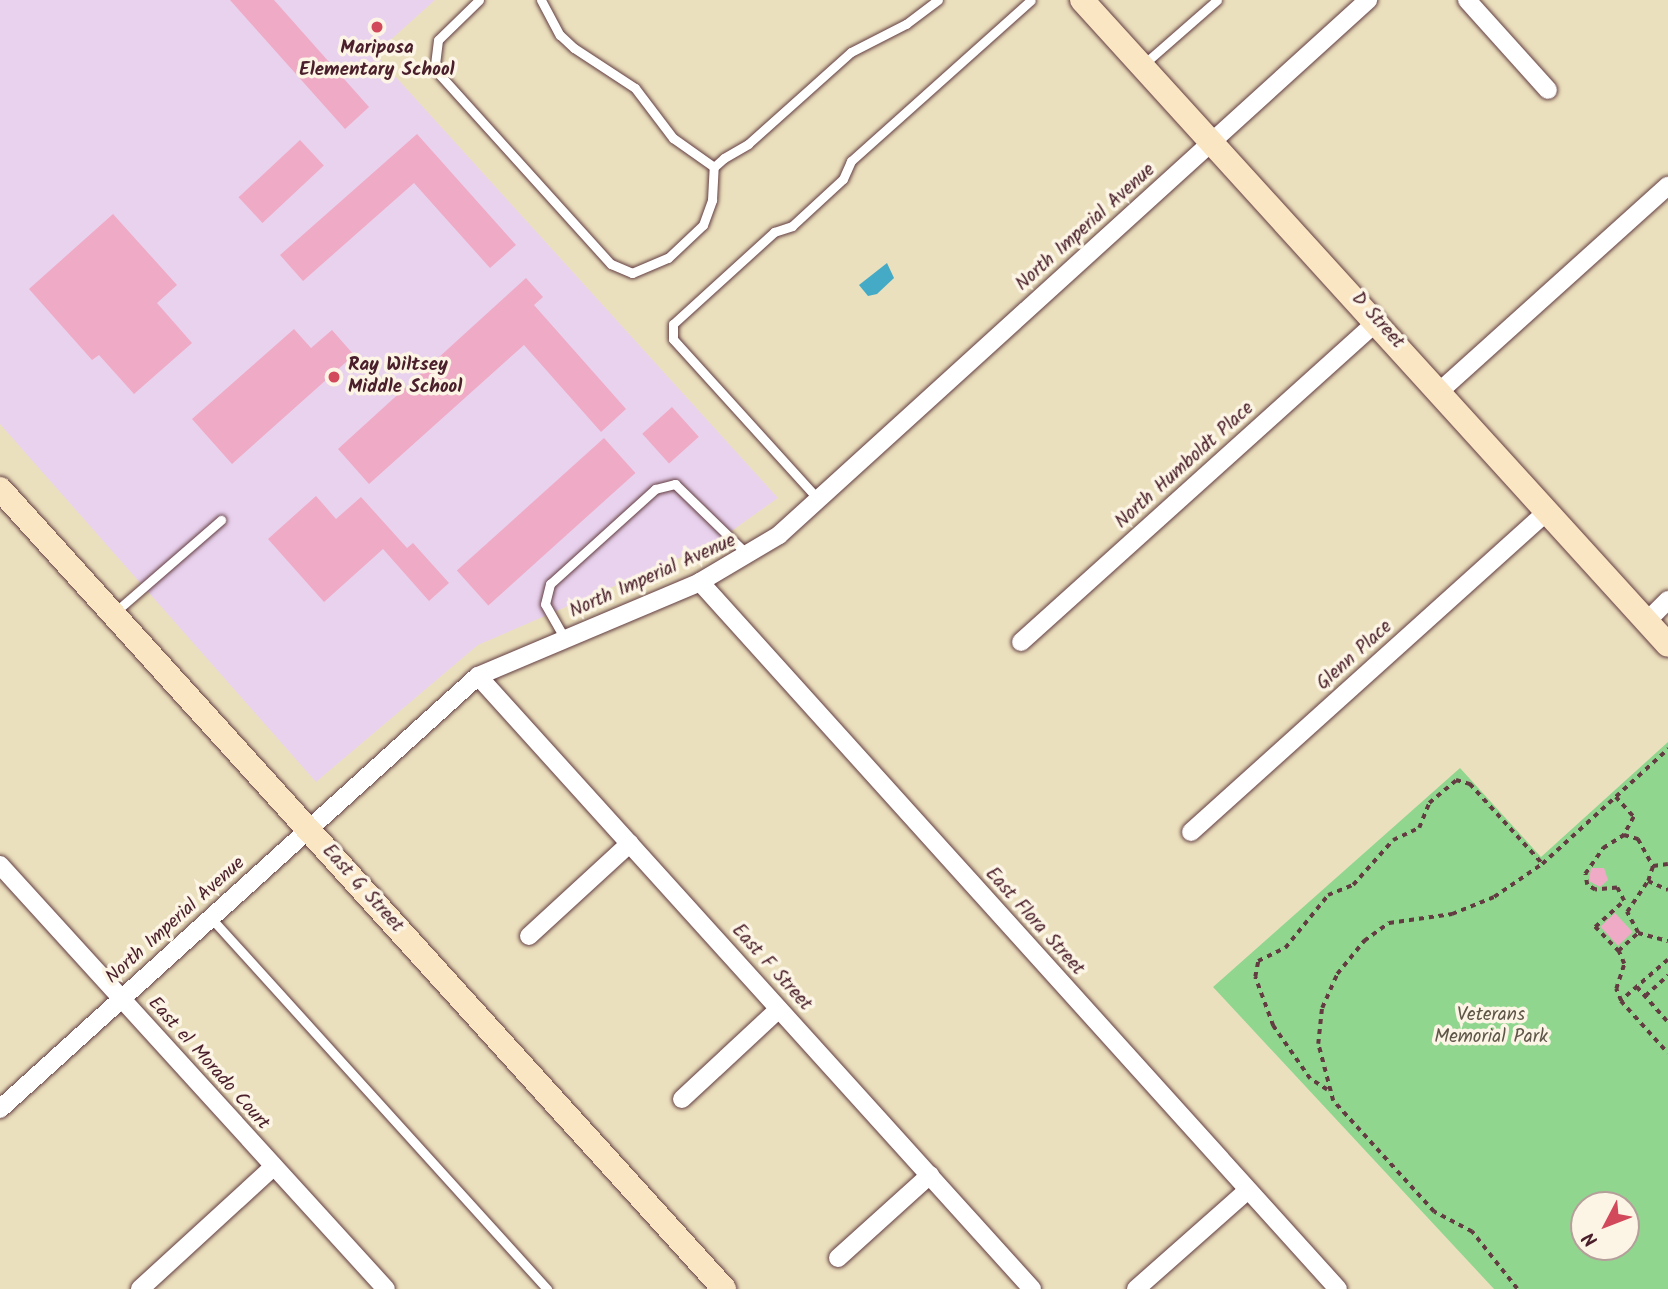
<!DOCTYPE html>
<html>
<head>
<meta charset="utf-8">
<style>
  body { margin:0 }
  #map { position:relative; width:1668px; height:1289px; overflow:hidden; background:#ebe0bd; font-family:Kalam,sans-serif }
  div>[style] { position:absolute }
  .built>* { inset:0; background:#e9d2ee }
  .green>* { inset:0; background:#91d68f }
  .water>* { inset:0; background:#45aac5 }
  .building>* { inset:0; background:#efaac6; transform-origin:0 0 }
  .path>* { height:3.5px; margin-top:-1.75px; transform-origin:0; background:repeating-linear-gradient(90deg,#623c41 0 5px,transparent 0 10px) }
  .roads { filter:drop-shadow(0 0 2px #623c41) drop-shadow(0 0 2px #623c41) }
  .lane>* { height:9px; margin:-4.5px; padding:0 4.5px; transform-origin:4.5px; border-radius:4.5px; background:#fff }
  .street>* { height:18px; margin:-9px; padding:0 9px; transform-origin:9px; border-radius:9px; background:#fff }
  .secondary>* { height:24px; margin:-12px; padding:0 12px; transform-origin:12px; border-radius:12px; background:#fbe6c4 }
  .dots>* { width:19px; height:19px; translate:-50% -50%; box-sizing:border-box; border:4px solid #fcf5e5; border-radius:50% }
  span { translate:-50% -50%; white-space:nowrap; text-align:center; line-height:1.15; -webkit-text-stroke:7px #fcf5e5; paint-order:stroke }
  .poi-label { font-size:19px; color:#4a1f2b; font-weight:700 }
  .left { translate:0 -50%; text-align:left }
  .street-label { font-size:19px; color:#4a1f2b }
  .park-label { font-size:19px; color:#5f5649 }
  .north { position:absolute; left:1570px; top:1191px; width:70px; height:70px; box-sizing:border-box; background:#fcf5e5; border:2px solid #b59f9b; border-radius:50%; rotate:228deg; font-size:19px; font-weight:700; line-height:28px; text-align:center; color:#4a1f2b }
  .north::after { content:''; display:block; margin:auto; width:24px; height:32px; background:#d1495b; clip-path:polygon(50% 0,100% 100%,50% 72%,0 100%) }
</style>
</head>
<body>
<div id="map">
  <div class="built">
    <i style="clip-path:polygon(0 0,435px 0,375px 54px,778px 498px,716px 542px,478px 645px,316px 782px,0 424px)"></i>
  </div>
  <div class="green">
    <i style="clip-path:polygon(evenodd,1668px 742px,1668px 1289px,1494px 1289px,1213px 987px,1460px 768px,1541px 857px,1668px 742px,1584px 1205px,1626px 1205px,1626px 1247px,1584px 1247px,1584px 1205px)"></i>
  </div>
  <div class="water">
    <i style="clip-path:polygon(887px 263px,894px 278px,877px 294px,868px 296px,859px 285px)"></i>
  </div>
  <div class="building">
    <i style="clip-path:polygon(230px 0,274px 0,369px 107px,345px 129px)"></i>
    <i style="clip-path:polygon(417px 134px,516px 245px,490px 268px,414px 183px,303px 281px,280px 255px)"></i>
    <i style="left:300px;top:140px;width:35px;height:84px;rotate:47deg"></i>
    <i style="clip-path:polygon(113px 214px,177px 285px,157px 303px,192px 343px,134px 394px,99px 355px,92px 360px,29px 289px)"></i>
    <i style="clip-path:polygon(526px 278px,543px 297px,534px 305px,626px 409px,601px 432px,524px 345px,369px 484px,338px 449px)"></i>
    <i style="clip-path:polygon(294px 329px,311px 348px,332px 330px,354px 355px,232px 464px,192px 419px)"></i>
    <i style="left:672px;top:407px;width:40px;height:40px;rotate:48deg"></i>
    <i style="left:604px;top:438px;width:47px;height:198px;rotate:48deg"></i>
    <i style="clip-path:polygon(316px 496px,336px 519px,361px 497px,407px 548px,413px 543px,449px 583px,429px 601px,383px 549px,324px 602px,268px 539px)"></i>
    <i style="clip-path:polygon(1591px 868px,1604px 868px,1608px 880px,1600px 887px,1589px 881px)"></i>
    <i style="left:1615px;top:913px;width:26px;height:20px;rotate:47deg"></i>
  </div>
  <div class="path">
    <i style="left:1616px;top:797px;width:27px;rotate:48deg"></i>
    <i style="left:1634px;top:817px;width:21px;rotate:119deg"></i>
    <i style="left:1624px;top:835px;width:15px;rotate:16deg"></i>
    <i style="left:1638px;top:839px;width:31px;rotate:61deg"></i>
    <i style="left:1653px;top:866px;width:15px;rotate:-8deg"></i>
    <i style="left:1648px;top:881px;width:22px;rotate:24deg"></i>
    <i style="left:1638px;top:933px;width:31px;rotate:15deg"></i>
    <i style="left:1618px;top:951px;width:27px;rotate:-42deg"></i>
    <i style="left:1638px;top:933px;width:24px;rotate:-118deg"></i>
    <i style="left:1627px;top:912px;width:37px;rotate:-56deg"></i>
    <i style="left:1648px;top:881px;width:16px;rotate:-72deg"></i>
    <i style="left:1668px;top:960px;width:62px;rotate:138.9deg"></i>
    <i style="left:1621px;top:1001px;width:70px;rotate:47.9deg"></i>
    <i style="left:1637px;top:987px;width:47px;rotate:48.5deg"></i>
    <i style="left:1645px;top:996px;width:31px;rotate:-42deg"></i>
    <i style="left:1621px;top:1001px;width:13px;rotate:-113deg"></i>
    <i style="left:1616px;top:989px;width:26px;rotate:-72deg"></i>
    <i style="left:1624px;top:964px;width:13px;rotate:-113deg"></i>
    <i style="left:1619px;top:952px;width:35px;rotate:-134deg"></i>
    <i style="left:1595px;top:927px;width:39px;rotate:-42deg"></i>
    <i style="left:1624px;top:901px;width:15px;rotate:-118deg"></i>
    <i style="left:1617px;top:888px;width:22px;rotate:175deg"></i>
    <i style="left:1595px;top:890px;width:9px;rotate:-148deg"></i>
    <i style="left:1587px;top:885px;width:11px;rotate:-100deg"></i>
    <i style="left:1585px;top:874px;width:32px;rotate:-55deg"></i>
    <i style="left:1603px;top:848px;width:25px;rotate:-32deg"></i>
    <i style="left:1327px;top:1090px;width:20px;rotate:-147deg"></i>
    <i style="left:1310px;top:1079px;width:65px;rotate:-124.9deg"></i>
    <i style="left:1273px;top:1026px;width:52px;rotate:-110.2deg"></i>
    <i style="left:1255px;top:977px;width:16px;rotate:-79deg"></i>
    <i style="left:1258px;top:961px;width:30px;rotate:-26deg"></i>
    <i style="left:1285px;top:948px;width:68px;rotate:-50.9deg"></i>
    <i style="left:1328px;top:895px;width:27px;rotate:-22deg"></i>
    <i style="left:1353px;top:885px;width:60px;rotate:-48.4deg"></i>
    <i style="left:1393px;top:840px;width:29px;rotate:-25deg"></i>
    <i style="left:1419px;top:828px;width:27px;rotate:-68deg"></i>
    <i style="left:1429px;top:803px;width:35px;rotate:-40deg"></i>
    <i style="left:1456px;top:780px;width:15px;rotate:16deg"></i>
    <i style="left:1470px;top:784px;width:107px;rotate:47.7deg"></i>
    <i style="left:1517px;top:1289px;width:73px;rotate:-128.3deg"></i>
    <i style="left:1472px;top:1232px;width:43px;rotate:-152.2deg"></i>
    <i style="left:1434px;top:1212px;width:150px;rotate:-132.3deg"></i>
    <i style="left:1333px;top:1101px;width:59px;rotate:-104.7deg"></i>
    <i style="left:1318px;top:1044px;width:36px;rotate:-84deg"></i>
    <i style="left:1322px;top:1008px;width:37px;rotate:-66deg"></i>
    <i style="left:1337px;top:974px;width:43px;rotate:-50.7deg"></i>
    <i style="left:1364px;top:941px;width:31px;rotate:-36deg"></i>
    <i style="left:1389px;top:923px;width:64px;rotate:-8.1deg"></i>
    <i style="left:1452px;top:914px;width:45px;rotate:-22deg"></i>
    <i style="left:1494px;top:897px;width:58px;rotate:-34.5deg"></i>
    <i style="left:1542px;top:864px;width:171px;rotate:-42.4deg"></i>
  </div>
  <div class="roads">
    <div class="lane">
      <i style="left:479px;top:0;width:57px;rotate:135.7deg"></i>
      <i style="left:438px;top:40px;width:25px;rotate:97deg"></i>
      <i style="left:435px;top:65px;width:11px;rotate:63deg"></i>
      <i style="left:440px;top:75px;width:255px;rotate:47.9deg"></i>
      <i style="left:611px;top:264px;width:23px;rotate:23deg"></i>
      <i style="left:632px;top:273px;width:39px;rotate:-23deg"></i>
      <i style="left:668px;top:258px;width:48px;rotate:-43.3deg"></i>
      <i style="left:703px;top:225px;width:27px;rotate:-70deg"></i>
      <i style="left:712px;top:200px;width:33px;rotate:-87deg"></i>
      <i style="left:714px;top:167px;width:13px;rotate:-42deg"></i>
      <i style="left:724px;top:158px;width:28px;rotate:-30deg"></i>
      <i style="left:748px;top:144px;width:138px;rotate:-41.8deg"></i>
      <i style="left:851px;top:52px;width:62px;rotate:-27deg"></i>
      <i style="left:906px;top:24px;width:40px;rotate:-37deg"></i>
      <i style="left:541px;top:0;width:40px;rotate:62deg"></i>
      <i style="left:560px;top:35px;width:19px;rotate:43deg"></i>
      <i style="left:574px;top:48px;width:73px;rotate:33.3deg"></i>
      <i style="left:635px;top:88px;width:63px;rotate:52.8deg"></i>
      <i style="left:673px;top:138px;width:50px;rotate:35.3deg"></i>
      <i style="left:1144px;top:64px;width:97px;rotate:-41.2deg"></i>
      <i style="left:818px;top:499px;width:216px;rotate:-132.2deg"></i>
      <i style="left:673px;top:339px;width:15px;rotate:-90deg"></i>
      <i style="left:673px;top:324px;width:137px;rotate:-42.3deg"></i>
      <i style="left:774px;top:232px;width:19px;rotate:-18deg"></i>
      <i style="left:792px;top:226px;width:69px;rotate:-42.7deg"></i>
      <i style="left:843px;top:179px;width:20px;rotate:-66deg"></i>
      <i style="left:851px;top:161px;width:241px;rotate:-41.8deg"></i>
      <i style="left:114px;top:613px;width:142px;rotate:-41deg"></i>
      <i style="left:565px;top:639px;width:40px;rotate:-119.7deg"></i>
      <i style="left:545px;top:604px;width:21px;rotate:-76deg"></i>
      <i style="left:550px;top:584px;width:142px;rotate:-42.1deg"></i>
      <i style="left:655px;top:489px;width:21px;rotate:-14deg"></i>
      <i style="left:675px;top:484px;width:102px;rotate:44.2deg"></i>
      <i style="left:211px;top:918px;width:501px;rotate:47.83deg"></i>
    </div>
    <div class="street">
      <i style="left:1467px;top:0;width:121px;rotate:48deg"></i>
      <i style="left:1440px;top:391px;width:307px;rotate:-42deg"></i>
      <i style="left:700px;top:582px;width:952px;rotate:47.94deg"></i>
      <i style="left:1647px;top:621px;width:30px;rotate:-45deg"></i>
      <i style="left:1021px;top:642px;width:479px;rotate:-42deg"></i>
      <i style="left:478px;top:676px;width:826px;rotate:47.89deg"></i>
      <i style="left:1191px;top:832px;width:479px;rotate:-42deg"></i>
      <i style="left:0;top:865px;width:573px;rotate:47.69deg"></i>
      <i style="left:529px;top:936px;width:137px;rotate:-42.6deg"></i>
      <i style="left:682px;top:1099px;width:132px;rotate:-42.9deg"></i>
      <i style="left:0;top:1109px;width:645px;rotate:-42.17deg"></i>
      <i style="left:478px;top:676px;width:241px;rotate:-22.9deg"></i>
      <i style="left:700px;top:582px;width:92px;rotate:-30.7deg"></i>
      <i style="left:779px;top:535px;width:796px;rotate:-42.25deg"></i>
      <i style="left:838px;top:1258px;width:124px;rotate:-42.1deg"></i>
      <i style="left:140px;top:1289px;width:180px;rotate:-42.5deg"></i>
      <i style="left:1136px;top:1289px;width:149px;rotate:-41.5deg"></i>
    </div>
    <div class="secondary">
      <i style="left:1082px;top:0;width:871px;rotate:47.74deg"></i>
      <i style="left:0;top:489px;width:1079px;rotate:47.85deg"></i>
    </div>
  </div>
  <div class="dots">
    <i style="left:377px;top:27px;background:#d1495b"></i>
    <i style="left:334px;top:377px;background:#d1495b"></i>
  </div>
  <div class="poi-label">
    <span style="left:377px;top:60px">Mariposa<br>Elementary School</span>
    <span class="left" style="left:348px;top:377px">Ray Wiltsey<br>Middle School</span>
  </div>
  <div class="street-label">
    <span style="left:1086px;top:228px;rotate:-42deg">North Imperial Avenue</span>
    <span style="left:1377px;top:321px;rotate:48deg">D Street</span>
    <span style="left:1185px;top:466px;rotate:-42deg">North Humboldt Place</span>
    <span style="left:653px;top:577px;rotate:-24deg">North Imperial Avenue</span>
    <span style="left:1355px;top:656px;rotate:-42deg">Glenn Place</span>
    <span style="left:362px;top:889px;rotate:48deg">East G Street</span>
    <span style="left:176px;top:921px;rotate:-42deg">North Imperial Avenue</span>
    <span style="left:1034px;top:922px;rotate:48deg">East Flora Street</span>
    <span style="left:771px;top:968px;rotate:48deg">East F Street</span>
    <span style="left:208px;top:1064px;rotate:48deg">East el Morado Court</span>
  </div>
  <div class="park-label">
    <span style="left:1491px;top:1027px">Veterans<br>Memorial Park</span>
  </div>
  <div class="north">N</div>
</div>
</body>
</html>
